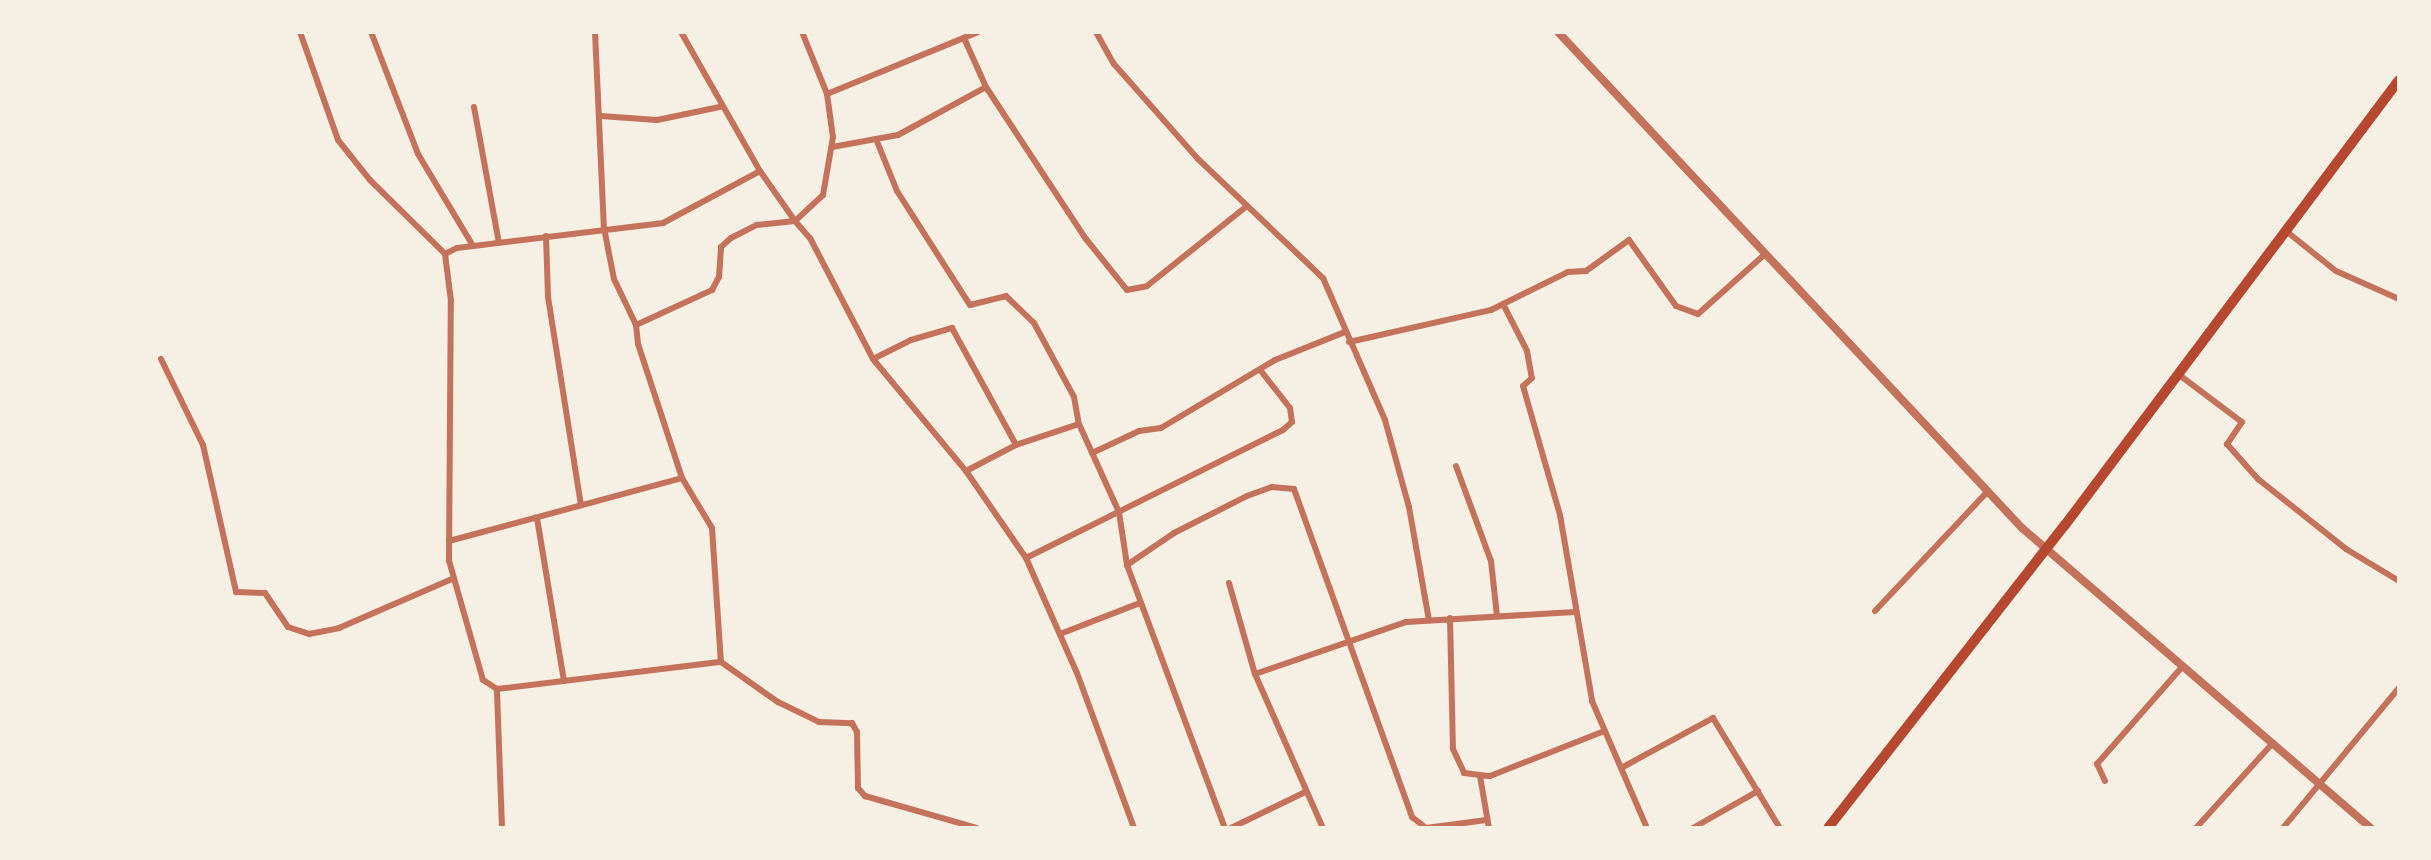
<!DOCTYPE html>
<html>
<head>
<meta charset="utf-8">
<style>
  body { margin:0 }
  #map { position:relative; width:2431px; height:860px; overflow:hidden; background:#f6efe4; font-family:Lora,serif }
  div>[style] { position:absolute }
  .minor>* { height:6px; margin:-3px; padding:0 3px; transform-origin:3px; border-radius:3px; background:#c5725c }
  .tertiary>* { height:8px; margin:-4px; padding:0 4px; transform-origin:4px; border-radius:4px; background:#c5725c }
  .primary>* { height:10px; margin:-5px; padding:0 5px; transform-origin:5px; border-radius:5px; background:#b5482f }
  span { translate:-50% -50%; white-space:nowrap; text-align:center; line-height:1.15; -webkit-text-stroke:6px #f6efe4; paint-order:stroke }
  .frame { position:absolute; inset:0; border:34px solid #f6efe4; pointer-events:none }
</style>
</head>
<body>
<div id="map">
  <div class="minor">
    <i style="left:300px;top:32px;width:114px;rotate:70.6deg"></i>
    <i style="left:338px;top:140px;width:51px;rotate:51.3deg"></i>
    <i style="left:370px;top:180px;width:105px;rotate:44.6deg"></i>
    <i style="left:371px;top:32px;width:131px;rotate:68.9deg"></i>
    <i style="left:418px;top:154px;width:107px;rotate:59.1deg"></i>
    <i style="left:595px;top:32px;width:196px;rotate:87.4deg"></i>
    <i style="left:604px;top:228px;width:52px;rotate:78.9deg"></i>
    <i style="left:614px;top:279px;width:51px;rotate:64.4deg"></i>
    <i style="left:636px;top:325px;width:19px;rotate:84deg"></i>
    <i style="left:638px;top:344px;width:141px;rotate:71.8deg"></i>
    <i style="left:682px;top:478px;width:58px;rotate:59deg"></i>
    <i style="left:712px;top:528px;width:134px;rotate:86.2deg"></i>
    <i style="left:721px;top:662px;width:70px;rotate:35.1deg"></i>
    <i style="left:778px;top:702px;width:46px;rotate:26deg"></i>
    <i style="left:819px;top:722px;width:33px;rotate:2deg"></i>
    <i style="left:852px;top:723px;width:10px;rotate:61deg"></i>
    <i style="left:857px;top:732px;width:56px;rotate:89deg"></i>
    <i style="left:858px;top:788px;width:11px;rotate:49deg"></i>
    <i style="left:865px;top:796px;width:116px;rotate:15.9deg"></i>
    <i style="left:681px;top:32px;width:160px;rotate:60.4deg"></i>
    <i style="left:802px;top:32px;width:67px;rotate:68deg"></i>
    <i style="left:827px;top:94px;width:43px;rotate:82.1deg"></i>
    <i style="left:833px;top:137px;width:59px;rotate:99.8deg"></i>
    <i style="left:823px;top:195px;width:38px;rotate:137deg"></i>
    <i style="left:795px;top:221px;width:23px;rotate:49deg"></i>
    <i style="left:810px;top:238px;width:136px;rotate:62.5deg"></i>
    <i style="left:873px;top:359px;width:146px;rotate:50.3deg"></i>
    <i style="left:966px;top:471px;width:106px;rotate:55.4deg"></i>
    <i style="left:1026px;top:558px;width:126px;rotate:66.1deg"></i>
    <i style="left:1077px;top:673px;width:165px;rotate:69.8deg"></i>
    <i style="left:1096px;top:32px;width:37px;rotate:61deg"></i>
    <i style="left:1114px;top:64px;width:127px;rotate:48.5deg"></i>
    <i style="left:1198px;top:159px;width:173px;rotate:43.6deg"></i>
    <i style="left:1323px;top:278px;width:155px;rotate:66.4deg"></i>
    <i style="left:1385px;top:420px;width:90px;rotate:74.6deg"></i>
    <i style="left:1409px;top:507px;width:115px;rotate:80deg"></i>
    <i style="left:986px;top:87px;width:182px;rotate:56.7deg"></i>
    <i style="left:1086px;top:239px;width:65px;rotate:51.2deg"></i>
    <i style="left:1127px;top:290px;width:20px;rotate:-11deg"></i>
    <i style="left:1147px;top:286px;width:128px;rotate:-38.7deg"></i>
    <i style="left:827px;top:94px;width:163px;rotate:-22.3deg"></i>
    <i style="left:474px;top:107px;width:138px;rotate:79.6deg"></i>
    <i style="left:601px;top:116px;width:56px;rotate:4.1deg"></i>
    <i style="left:657px;top:120px;width:64px;rotate:-11.7deg"></i>
    <i style="left:876px;top:139px;width:56px;rotate:68deg"></i>
    <i style="left:897px;top:191px;width:135px;rotate:57.4deg"></i>
    <i style="left:970px;top:305px;width:37px;rotate:-14deg"></i>
    <i style="left:1006px;top:296px;width:39px;rotate:44deg"></i>
    <i style="left:1034px;top:323px;width:84px;rotate:61.6deg"></i>
    <i style="left:1074px;top:397px;width:27px;rotate:80deg"></i>
    <i style="left:832px;top:147px;width:67px;rotate:-10.3deg"></i>
    <i style="left:898px;top:135px;width:100px;rotate:-28.6deg"></i>
    <i style="left:986px;top:87px;width:54px;rotate:-114.2deg"></i>
    <i style="left:2286px;top:231px;width:64px;rotate:38.7deg"></i>
    <i style="left:2336px;top:271px;width:69px;rotate:24deg"></i>
    <i style="left:546px;top:236px;width:61px;rotate:88.1deg"></i>
    <i style="left:548px;top:297px;width:211px;rotate:81deg"></i>
    <i style="left:1503px;top:304px;width:53px;rotate:62.9deg"></i>
    <i style="left:1527px;top:351px;width:27px;rotate:80deg"></i>
    <i style="left:1532px;top:378px;width:12px;rotate:138deg"></i>
    <i style="left:1523px;top:386px;width:134px;rotate:74deg"></i>
    <i style="left:1560px;top:515px;width:189px;rotate:80.2deg"></i>
    <i style="left:1592px;top:701px;width:138px;rotate:66.6deg"></i>
    <i style="left:636px;top:325px;width:84px;rotate:-24.7deg"></i>
    <i style="left:712px;top:290px;width:15px;rotate:-62deg"></i>
    <i style="left:719px;top:277px;width:30px;rotate:-86deg"></i>
    <i style="left:721px;top:247px;width:13px;rotate:-42deg"></i>
    <i style="left:731px;top:238px;width:29px;rotate:-27deg"></i>
    <i style="left:757px;top:225px;width:38px;rotate:-6deg"></i>
    <i style="left:1349px;top:342px;width:146px;rotate:-12.7deg"></i>
    <i style="left:1491px;top:310px;width:86px;rotate:-26.3deg"></i>
    <i style="left:1568px;top:272px;width:18px;rotate:-3deg"></i>
    <i style="left:1586px;top:271px;width:53px;rotate:-35.8deg"></i>
    <i style="left:1629px;top:240px;width:81px;rotate:54.5deg"></i>
    <i style="left:1676px;top:306px;width:23px;rotate:20deg"></i>
    <i style="left:1698px;top:314px;width:90px;rotate:-41.8deg"></i>
    <i style="left:161px;top:359px;width:96px;rotate:64deg"></i>
    <i style="left:203px;top:445px;width:151px;rotate:77.3deg"></i>
    <i style="left:236px;top:592px;width:29px;rotate:2deg"></i>
    <i style="left:265px;top:593px;width:41px;rotate:55.9deg"></i>
    <i style="left:288px;top:627px;width:22px;rotate:18deg"></i>
    <i style="left:309px;top:634px;width:31px;rotate:-11deg"></i>
    <i style="left:339px;top:628px;width:125px;rotate:-23.5deg"></i>
    <i style="left:873px;top:359px;width:42px;rotate:-26.6deg"></i>
    <i style="left:911px;top:340px;width:43px;rotate:-16.3deg"></i>
    <i style="left:952px;top:328px;width:133px;rotate:61.3deg"></i>
    <i style="left:2178px;top:374px;width:80px;rotate:36.9deg"></i>
    <i style="left:2242px;top:422px;width:27px;rotate:124deg"></i>
    <i style="left:2227px;top:444px;width:47px;rotate:48.5deg"></i>
    <i style="left:2258px;top:479px;width:112px;rotate:38.5deg"></i>
    <i style="left:2346px;top:549px;width:62px;rotate:31.1deg"></i>
    <i style="left:1092px;top:453px;width:52px;rotate:-25.1deg"></i>
    <i style="left:1139px;top:431px;width:22px;rotate:-8deg"></i>
    <i style="left:1161px;top:428px;width:133px;rotate:-30.8deg"></i>
    <i style="left:1275px;top:360px;width:75px;rotate:-21.8deg"></i>
    <i style="left:1456px;top:466px;width:101px;rotate:69.8deg"></i>
    <i style="left:1491px;top:561px;width:55px;rotate:83.8deg"></i>
    <i style="left:966px;top:471px;width:56px;rotate:-27.5deg"></i>
    <i style="left:1016px;top:445px;width:66px;rotate:-18.4deg"></i>
    <i style="left:1079px;top:424px;width:97px;rotate:65.6deg"></i>
    <i style="left:1119px;top:512px;width:54px;rotate:81.4deg"></i>
    <i style="left:1127px;top:565px;width:281px;rotate:69.6deg"></i>
    <i style="left:537px;top:518px;width:165px;rotate:80.6deg"></i>
    <i style="left:449px;top:541px;width:241px;rotate:-15.1deg"></i>
    <i style="left:1026px;top:558px;width:287px;rotate:-26.5deg"></i>
    <i style="left:1283px;top:430px;width:12px;rotate:-42deg"></i>
    <i style="left:1292px;top:422px;width:14px;rotate:-98deg"></i>
    <i style="left:1290px;top:408px;width:47px;rotate:-128.1deg"></i>
    <i style="left:1127px;top:565px;width:57px;rotate:-34.2deg"></i>
    <i style="left:1174px;top:533px;width:82px;rotate:-26.9deg"></i>
    <i style="left:1247px;top:496px;width:27px;rotate:-20deg"></i>
    <i style="left:1272px;top:487px;width:22px;rotate:5deg"></i>
    <i style="left:1294px;top:489px;width:349px;rotate:70.2deg"></i>
    <i style="left:1412px;top:817px;width:18px;rotate:38deg"></i>
    <i style="left:1426px;top:828px;width:61px;rotate:-7.6deg"></i>
    <i style="left:1229px;top:583px;width:95px;rotate:74.1deg"></i>
    <i style="left:1255px;top:674px;width:168px;rotate:66.2deg"></i>
    <i style="left:1875px;top:611px;width:165px;rotate:-46.7deg"></i>
    <i style="left:1450px;top:618px;width:131px;rotate:88.7deg"></i>
    <i style="left:1453px;top:749px;width:26px;rotate:65deg"></i>
    <i style="left:1464px;top:773px;width:26px;rotate:7deg"></i>
    <i style="left:1490px;top:776px;width:123px;rotate:-21.5deg"></i>
    <i style="left:1060px;top:634px;width:86px;rotate:-21.2deg"></i>
    <i style="left:1255px;top:674px;width:160px;rotate:-19deg"></i>
    <i style="left:1406px;top:622px;width:169px;rotate:-3.4deg"></i>
    <i style="left:497px;top:689px;width:226px;rotate:-6.9deg"></i>
    <i style="left:1621px;top:768px;width:105px;rotate:-28.5deg"></i>
    <i style="left:1713px;top:718px;width:129px;rotate:58.7deg"></i>
    <i style="left:1480px;top:776px;width:53px;rotate:80.2deg"></i>
    <i style="left:2105px;top:781px;width:19px;rotate:-115deg"></i>
    <i style="left:2097px;top:764px;width:129px;rotate:-48.8deg"></i>
    <i style="left:502px;top:828px;width:139px;rotate:-92.1deg"></i>
    <i style="left:497px;top:689px;width:17px;rotate:-147deg"></i>
    <i style="left:483px;top:680px;width:124px;rotate:-105.9deg"></i>
    <i style="left:449px;top:561px;width:260px;rotate:-89.6deg"></i>
    <i style="left:451px;top:301px;width:47px;rotate:-97.3deg"></i>
    <i style="left:445px;top:254px;width:13px;rotate:-27deg"></i>
    <i style="left:457px;top:248px;width:208px;rotate:-6.9deg"></i>
    <i style="left:663px;top:223px;width:110px;rotate:-28.2deg"></i>
    <i style="left:760px;top:171px;width:61px;rotate:55deg"></i>
    <i style="left:1231px;top:828px;width:82px;rotate:-25.9deg"></i>
    <i style="left:1693px;top:828px;width:75px;rotate:-29.6deg"></i>
    <i style="left:2196px;top:828px;width:113px;rotate:-47.9deg"></i>
    <i style="left:2283px;top:828px;width:182px;rotate:-50.4deg"></i>
  </div>
  <div class="tertiary">
    <i style="left:1558px;top:32px;width:679px;rotate:46.91deg"></i>
    <i style="left:2022px;top:528px;width:460px;rotate:40.7deg"></i>
  </div>
  <div class="primary">
    <i style="left:1828px;top:828px;width:385px;rotate:-52deg"></i>
    <i style="left:2065px;top:525px;width:556px;rotate:-53.11deg"></i>
  </div>
  <div class="frame"></div>
</div>
</body>
</html>
